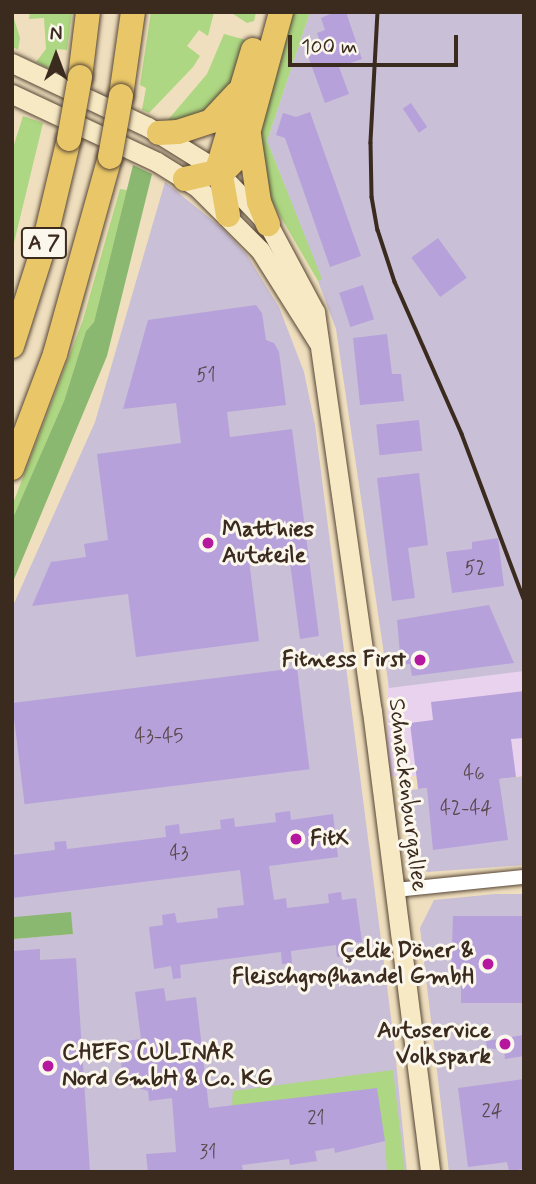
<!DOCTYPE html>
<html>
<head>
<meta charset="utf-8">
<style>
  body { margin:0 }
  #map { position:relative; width:536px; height:1184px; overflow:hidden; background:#efdfbe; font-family:Mynerve,sans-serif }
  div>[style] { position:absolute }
  .built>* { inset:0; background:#e8d2ee; transform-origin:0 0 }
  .industrial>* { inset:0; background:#c9bfd7 }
  .green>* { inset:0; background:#add782 }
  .forest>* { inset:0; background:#8ab870; transform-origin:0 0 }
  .building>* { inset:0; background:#b7a1da; transform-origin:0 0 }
  .roads { filter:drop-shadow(0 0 2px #564536) drop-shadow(0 0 2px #564536) }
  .minor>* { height:14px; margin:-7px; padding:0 7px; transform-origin:7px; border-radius:7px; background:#fff }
  .secondary>* { height:19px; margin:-9.5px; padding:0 9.5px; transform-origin:9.5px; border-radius:9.5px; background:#f6e9c3 }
  .motorway>* { height:24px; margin:-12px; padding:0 12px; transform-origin:12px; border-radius:12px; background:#e9c769 }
  .rail>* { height:3.5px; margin:-1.75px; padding:0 1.75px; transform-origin:1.75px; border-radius:1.75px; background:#3b2a1e }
  .bridges { filter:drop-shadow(0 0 2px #564536) drop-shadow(0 0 2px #564536) }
  .motorway-bridge>* { height:24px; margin:-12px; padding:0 12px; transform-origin:12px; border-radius:12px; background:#e9c769 }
  .dots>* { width:19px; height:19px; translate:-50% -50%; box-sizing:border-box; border:4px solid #fbf7ec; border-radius:50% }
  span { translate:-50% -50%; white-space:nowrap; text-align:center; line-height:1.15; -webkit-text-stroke:6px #fbf7ec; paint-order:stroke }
  .number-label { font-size:19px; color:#5a484d }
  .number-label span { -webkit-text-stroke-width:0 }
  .shield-label span { padding:2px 5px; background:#fbf7ec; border:2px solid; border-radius:5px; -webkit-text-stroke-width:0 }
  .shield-label { font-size:21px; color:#3b2a1e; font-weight:700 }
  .poi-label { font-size:23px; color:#3b2a1e; font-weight:700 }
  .left { translate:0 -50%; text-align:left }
  .right { translate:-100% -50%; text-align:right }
  .street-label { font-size:23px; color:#3b2a1e }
  .frame { position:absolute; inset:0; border:14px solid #3b2a1e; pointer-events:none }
  .north { position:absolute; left:21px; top:21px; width:70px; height:70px; -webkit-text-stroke:5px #fbf7ec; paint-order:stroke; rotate:0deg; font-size:19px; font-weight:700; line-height:28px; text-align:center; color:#3b2a1e }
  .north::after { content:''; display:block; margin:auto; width:24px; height:32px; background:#3b2a1e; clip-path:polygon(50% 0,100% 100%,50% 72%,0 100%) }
  .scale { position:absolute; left:288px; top:35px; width:170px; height:32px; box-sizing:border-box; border:4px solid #3b2a1e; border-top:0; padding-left:9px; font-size:21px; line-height:24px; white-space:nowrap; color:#3b2a1e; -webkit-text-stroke:5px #fbf7ec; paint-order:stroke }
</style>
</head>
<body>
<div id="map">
  <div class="built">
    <i style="left:524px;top:671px;width:105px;height:136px;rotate:90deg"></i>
  </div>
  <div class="industrial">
    <i style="clip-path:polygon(310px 12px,524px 12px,524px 671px,389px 688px,336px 329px,318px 281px,321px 278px,267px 141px)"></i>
    <i style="clip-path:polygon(165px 182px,223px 229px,247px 255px,279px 307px,304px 372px,315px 425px,394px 1041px,407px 1172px,12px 1172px,12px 939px,72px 934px,12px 917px,12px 608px,95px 422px)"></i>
    <i style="clip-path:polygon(524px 776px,524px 865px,427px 872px,411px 858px,403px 791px)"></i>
    <i style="clip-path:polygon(495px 894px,524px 894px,524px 1172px,449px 1172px,420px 928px,434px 900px)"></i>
  </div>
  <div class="green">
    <i style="clip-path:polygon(12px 12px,20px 38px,18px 50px,12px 46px)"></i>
    <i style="clip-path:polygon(30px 12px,72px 12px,67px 50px,57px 49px,54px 71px,36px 62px,46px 49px,44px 18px,29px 19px)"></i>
    <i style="clip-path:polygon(151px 12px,214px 12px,208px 36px,199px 30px,187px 46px,200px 56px,193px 67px,149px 113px,142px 110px,146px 88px,140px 85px)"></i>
    <i style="clip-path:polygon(230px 12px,256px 12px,254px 21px,247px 23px)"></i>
    <i style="clip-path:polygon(290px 12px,310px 12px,267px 141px,322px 279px,318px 281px,265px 190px,257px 140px)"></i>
    <i style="clip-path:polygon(224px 34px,246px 40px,233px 85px,201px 117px,167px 121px,207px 74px)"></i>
    <i style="clip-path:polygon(23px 116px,43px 123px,12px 251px,12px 151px)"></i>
    <i style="clip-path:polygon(120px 189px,127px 190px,94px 322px,86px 331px,64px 401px,12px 520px,12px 506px,83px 320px)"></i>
    <i style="clip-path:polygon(393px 1070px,405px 1172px,387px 1172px,385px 1141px,232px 1106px,233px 1091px)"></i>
  </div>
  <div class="forest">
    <i style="clip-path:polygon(133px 165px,152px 174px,107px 356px,12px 584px,12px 520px,64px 401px,86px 331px,94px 322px)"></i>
    <i style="left:71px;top:912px;width:22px;height:59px;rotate:85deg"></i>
  </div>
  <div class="building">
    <i style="clip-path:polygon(335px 12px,346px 12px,362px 59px,339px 67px,349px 94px,325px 103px,308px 56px,323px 50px,317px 33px,325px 30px,321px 18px)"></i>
    <i style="left:411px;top:103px;width:29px;height:10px;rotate:56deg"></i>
    <i style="clip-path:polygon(310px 112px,361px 256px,330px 267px,285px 138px,276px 135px,283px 113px,296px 117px)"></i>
    <i style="left:438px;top:238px;width:49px;height:33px;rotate:54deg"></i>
    <i style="left:363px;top:285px;width:36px;height:25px;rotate:72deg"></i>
    <i style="clip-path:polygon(256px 305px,262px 313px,266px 340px,274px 343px,279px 352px,286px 405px,227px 412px,230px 437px,292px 429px,319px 636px,300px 639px,289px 555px,249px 560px,259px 641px,136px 657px,128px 594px,32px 606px,51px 562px,86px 557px,84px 544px,108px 540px,97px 454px,181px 443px,176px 403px,123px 409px,148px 320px)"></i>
    <i style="clip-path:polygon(387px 334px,392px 374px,401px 374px,404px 401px,360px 405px,353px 338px)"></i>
    <i style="left:419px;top:420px;width:31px;height:43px;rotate:84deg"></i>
    <i style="clip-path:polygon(419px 473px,428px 545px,408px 548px,415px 598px,392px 601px,377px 478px)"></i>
    <i style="clip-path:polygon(498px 538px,504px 586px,452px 593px,446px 552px,472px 549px,472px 542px)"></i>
    <i style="clip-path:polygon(489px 605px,514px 663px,412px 676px,410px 664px,401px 665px,397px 620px)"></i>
    <i style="left:297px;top:668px;width:102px;height:287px;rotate:83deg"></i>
    <i style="clip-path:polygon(524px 691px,524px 738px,511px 739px,516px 777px,499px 779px,508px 840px,433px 850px,427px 788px,418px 789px,410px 723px,433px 720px,431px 702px)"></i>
    <i style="clip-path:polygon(290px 811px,291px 820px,333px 814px,338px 857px,269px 866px,274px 900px,286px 898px,287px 908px,329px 903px,328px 894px,341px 892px,342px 900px,356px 898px,362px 942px,345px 944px,347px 956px,337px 957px,336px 945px,291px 951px,292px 963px,282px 964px,281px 952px,180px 965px,181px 978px,173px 979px,171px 966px,154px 969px,149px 927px,163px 925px,162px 915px,175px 913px,177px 923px,218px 918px,217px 908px,244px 905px,240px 870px,12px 898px,12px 855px,55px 850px,54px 842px,66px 841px,67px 849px,166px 837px,165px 826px,179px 824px,180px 834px,221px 829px,220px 820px,234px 818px,235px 827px,276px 822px,275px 813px)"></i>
    <i style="clip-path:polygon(453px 916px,524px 916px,524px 1003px,461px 1003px,461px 977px,451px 977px)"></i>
    <i style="clip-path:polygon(40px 949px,40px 960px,76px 958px,90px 1172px,12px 1172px,12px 951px)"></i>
    <i style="clip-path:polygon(164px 988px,166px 1001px,196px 997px,209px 1108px,377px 1088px,385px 1141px,335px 1153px,334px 1148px,315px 1151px,317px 1161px,290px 1165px,289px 1159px,242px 1165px,243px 1172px,148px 1172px,146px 1154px,176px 1152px,172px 1098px,149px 1101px,148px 1091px,124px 1084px,118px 1042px,141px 1039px,135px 992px)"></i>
    <i style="clip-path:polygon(524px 1035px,524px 1056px,505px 1059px,504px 1050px,487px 1048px,486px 1041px)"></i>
    <i style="clip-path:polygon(524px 1079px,524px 1169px,509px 1171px,507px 1162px,468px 1167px,458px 1088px)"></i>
  </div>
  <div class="roads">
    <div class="minor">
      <i style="left:395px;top:890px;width:130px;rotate:-5.8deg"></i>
    </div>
    <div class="secondary">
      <i style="left:12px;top:63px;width:150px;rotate:25.2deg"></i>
      <i style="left:148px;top:127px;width:78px;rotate:31.8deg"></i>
      <i style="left:214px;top:168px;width:78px;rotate:46deg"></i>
      <i style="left:268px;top:224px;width:100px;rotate:61.9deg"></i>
      <i style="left:315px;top:312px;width:403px;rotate:81.9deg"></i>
      <i style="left:372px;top:711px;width:465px;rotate:82.8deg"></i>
      <i style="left:12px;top:94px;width:160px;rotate:25.1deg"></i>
      <i style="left:157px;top:162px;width:47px;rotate:32deg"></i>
      <i style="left:197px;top:187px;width:89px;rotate:45deg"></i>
      <i style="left:260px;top:250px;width:109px;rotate:57.8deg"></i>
    </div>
    <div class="motorway">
      <i style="left:80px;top:77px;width:65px;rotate:-83deg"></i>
      <i style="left:121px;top:96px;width:85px;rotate:-81.9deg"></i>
      <i style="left:159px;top:133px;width:19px;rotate:-3deg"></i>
      <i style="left:178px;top:132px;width:35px;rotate:-18deg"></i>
      <i style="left:211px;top:121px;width:38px;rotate:-47deg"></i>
      <i style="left:249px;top:135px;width:68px;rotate:81.5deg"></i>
      <i style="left:259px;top:202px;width:24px;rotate:68deg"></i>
      <i style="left:185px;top:179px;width:41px;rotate:-12.7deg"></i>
      <i style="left:225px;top:170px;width:25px;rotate:-45deg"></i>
      <i style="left:243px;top:152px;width:145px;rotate:-74.8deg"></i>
      <i style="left:228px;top:215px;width:52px;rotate:-100deg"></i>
      <i style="left:219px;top:164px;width:119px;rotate:-73.4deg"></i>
      <i style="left:12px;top:346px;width:99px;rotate:-72.3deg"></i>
      <i style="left:42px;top:252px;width:116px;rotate:-76.6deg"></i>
      <i style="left:12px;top:468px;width:122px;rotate:-69.3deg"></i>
      <i style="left:55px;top:354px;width:205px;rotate:-74.4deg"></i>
    </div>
  </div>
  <div class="rail">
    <i style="left:378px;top:12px;width:131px;rotate:93.1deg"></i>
    <i style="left:371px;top:143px;width:54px;rotate:88.9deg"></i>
    <i style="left:372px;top:197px;width:34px;rotate:80deg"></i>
    <i style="left:378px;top:230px;width:55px;rotate:71.9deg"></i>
    <i style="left:395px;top:282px;width:166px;rotate:66.2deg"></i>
    <i style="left:462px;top:434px;width:176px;rotate:69.4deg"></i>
  </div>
  <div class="bridges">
    <div class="motorway-bridge">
      <i style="left:69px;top:139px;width:63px;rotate:-79.9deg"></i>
      <i style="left:110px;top:157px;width:62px;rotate:-79.8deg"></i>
    </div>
  </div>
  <div class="dots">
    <i style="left:208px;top:543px;background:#b5179e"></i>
    <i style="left:420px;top:660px;background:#b5179e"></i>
    <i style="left:296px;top:839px;background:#b5179e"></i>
    <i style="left:488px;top:964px;background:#b5179e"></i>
    <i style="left:505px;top:1044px;background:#b5179e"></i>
    <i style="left:48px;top:1066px;background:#b5179e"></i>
  </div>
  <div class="number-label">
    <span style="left:206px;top:376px">51</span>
    <span style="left:475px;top:569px">52</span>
    <span style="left:159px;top:737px">43-45</span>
    <span style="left:474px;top:774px">46</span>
    <span style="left:466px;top:809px">42-44</span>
    <span style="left:179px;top:854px">43</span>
    <span style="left:492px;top:1112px">24</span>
    <span style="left:316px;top:1119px">21</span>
    <span style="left:208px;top:1153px">31</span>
  </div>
  <div class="shield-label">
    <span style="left:44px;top:243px">A 7</span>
  </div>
  <div class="poi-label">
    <span class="left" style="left:222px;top:543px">Matthies<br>Autoteile</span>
    <span class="right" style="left:406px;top:660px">Fitness First</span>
    <span class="left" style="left:310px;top:839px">FitX</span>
    <span class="right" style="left:474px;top:964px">Çelik Döner &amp;<br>Fleischgroßhandel GmbH</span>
    <span class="right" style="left:491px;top:1044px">Autoservice<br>Volkspark</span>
    <span class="left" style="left:62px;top:1066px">CHEFS CULINAR<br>Nord GmbH &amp; Co. KG</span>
  </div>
  <div class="street-label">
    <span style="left:407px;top:795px;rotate:83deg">Schnackenburgallee</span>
  </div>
  <div class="frame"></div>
  <div class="north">N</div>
  <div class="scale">100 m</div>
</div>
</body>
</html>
